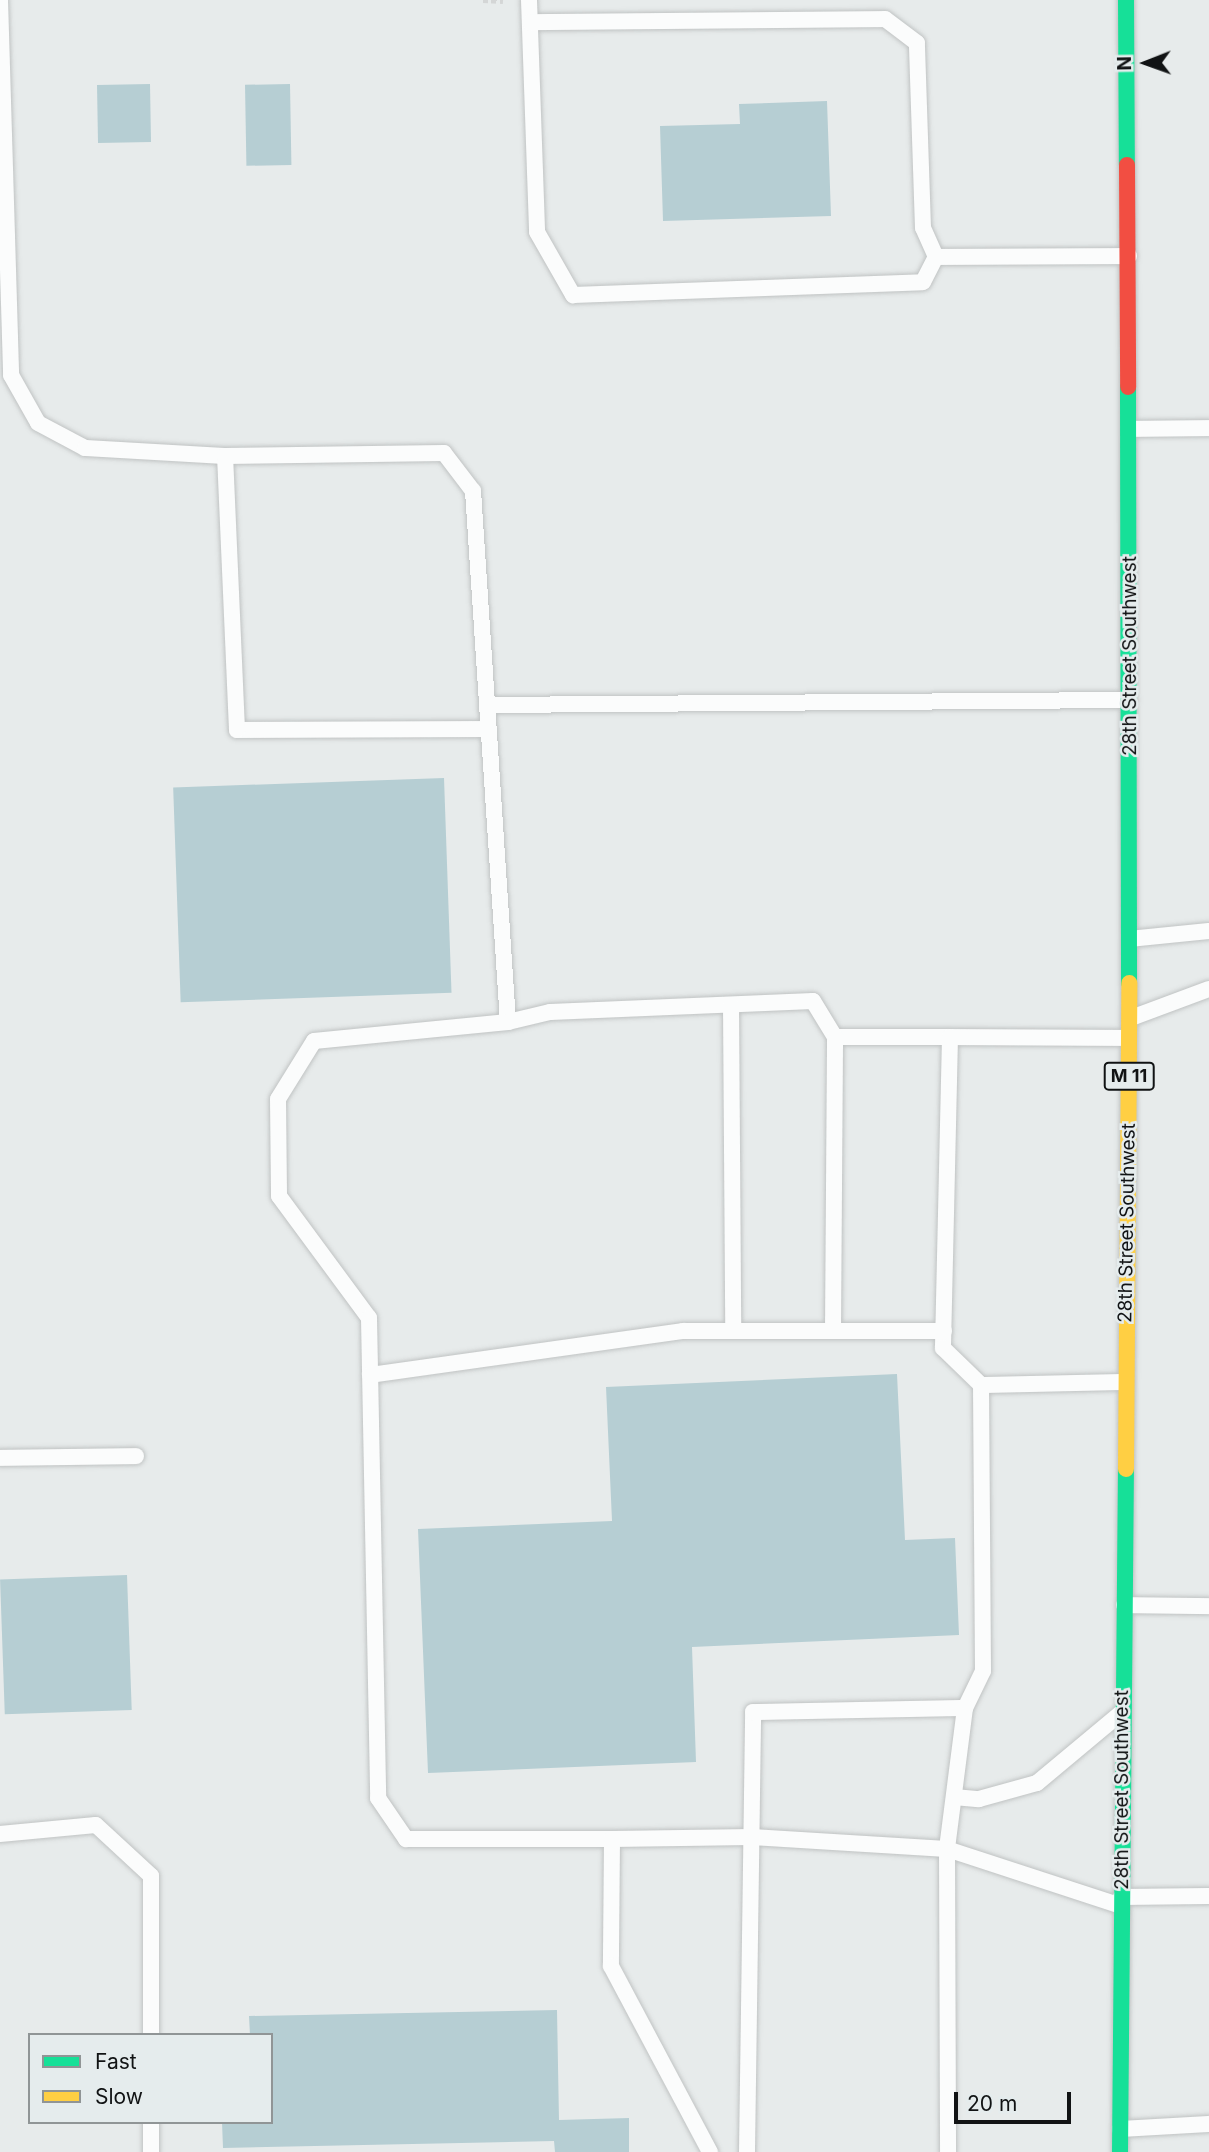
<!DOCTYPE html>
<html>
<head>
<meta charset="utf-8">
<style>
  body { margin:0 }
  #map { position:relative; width:1209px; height:2152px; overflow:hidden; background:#e7ebeb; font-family:Inter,sans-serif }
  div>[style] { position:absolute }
  .building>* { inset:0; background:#b6ced3; transform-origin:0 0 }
  .path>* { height:4.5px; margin-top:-2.25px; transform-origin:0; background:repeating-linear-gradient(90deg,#d4d6d6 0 5px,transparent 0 8.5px) }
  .roads { filter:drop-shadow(0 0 2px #c0c3c3) drop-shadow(0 0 2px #c0c3c3) }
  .lane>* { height:16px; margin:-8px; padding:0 8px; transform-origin:8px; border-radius:8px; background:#fbfcfc }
  .fast>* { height:16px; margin:-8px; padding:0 8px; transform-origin:8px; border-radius:8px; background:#16e098 }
  .slow>* { height:16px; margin:-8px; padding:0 8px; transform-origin:8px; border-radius:8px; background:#ffcf43 }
  .jam>* { height:16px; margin:-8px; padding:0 8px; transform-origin:8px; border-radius:8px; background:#f24e42 }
  span { translate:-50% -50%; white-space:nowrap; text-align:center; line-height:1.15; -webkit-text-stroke:5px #e5eced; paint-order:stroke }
  .shield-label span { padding:2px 5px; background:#e5eced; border:2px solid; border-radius:5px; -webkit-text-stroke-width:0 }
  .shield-label { font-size:18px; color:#111314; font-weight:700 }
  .street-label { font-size:19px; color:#111314 }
  .legend { position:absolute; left:28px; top:2033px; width:245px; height:91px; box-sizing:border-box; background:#e5eced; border:2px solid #909596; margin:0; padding:9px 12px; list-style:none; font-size:21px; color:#111314 }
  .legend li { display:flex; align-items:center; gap:14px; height:35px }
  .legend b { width:35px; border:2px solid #909596 }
  .north { position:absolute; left:1111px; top:28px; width:70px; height:70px; -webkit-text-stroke:5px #e5eced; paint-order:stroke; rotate:269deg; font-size:19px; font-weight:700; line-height:28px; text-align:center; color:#111314 }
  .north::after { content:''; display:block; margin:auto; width:24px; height:32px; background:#111314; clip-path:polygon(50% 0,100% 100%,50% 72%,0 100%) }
  .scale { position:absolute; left:954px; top:2092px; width:117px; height:32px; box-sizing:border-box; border:4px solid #111314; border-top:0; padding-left:9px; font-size:21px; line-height:24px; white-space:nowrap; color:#111314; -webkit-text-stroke:5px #e5eced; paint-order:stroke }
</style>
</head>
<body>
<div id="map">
  <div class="building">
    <i style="left:150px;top:84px;width:58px;height:53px;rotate:89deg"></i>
    <i style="left:290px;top:84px;width:81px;height:45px;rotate:89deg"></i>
    <i style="clip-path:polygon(827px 101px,831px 216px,663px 221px,660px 126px,740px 124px,739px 104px)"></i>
    <i style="left:444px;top:778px;width:215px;height:271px;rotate:88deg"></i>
    <i style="clip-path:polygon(897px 1374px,905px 1540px,955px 1538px,959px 1635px,692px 1647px,696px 1762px,428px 1773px,418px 1529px,612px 1521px,606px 1387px)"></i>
    <i style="left:127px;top:1575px;width:135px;height:127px;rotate:88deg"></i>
    <i style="clip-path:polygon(557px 2010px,559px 2120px,629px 2118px,629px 2152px,555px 2152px,554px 2141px,223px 2148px,222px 2122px,271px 2122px,271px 2035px,250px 2035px,249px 2016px)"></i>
  </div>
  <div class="path">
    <i style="left:483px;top:0;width:20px;rotate:3deg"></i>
  </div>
  <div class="roads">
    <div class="lane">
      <i style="left:0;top:0;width:375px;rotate:88.3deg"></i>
      <i style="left:11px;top:375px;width:55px;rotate:60.6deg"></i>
      <i style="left:38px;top:423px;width:53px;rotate:28deg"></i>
      <i style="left:85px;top:448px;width:140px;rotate:3.3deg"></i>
      <i style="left:529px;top:0;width:232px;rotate:88deg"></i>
      <i style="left:537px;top:232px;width:73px;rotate:60.3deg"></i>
      <i style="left:573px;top:295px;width:350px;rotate:-2.1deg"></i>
      <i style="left:923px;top:282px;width:28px;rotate:-63deg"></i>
      <i style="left:936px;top:257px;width:32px;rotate:-114deg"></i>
      <i style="left:923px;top:228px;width:185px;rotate:-91.9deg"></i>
      <i style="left:917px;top:43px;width:40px;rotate:-143deg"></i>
      <i style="left:885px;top:19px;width:355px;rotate:179.5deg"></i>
      <i style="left:936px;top:257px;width:193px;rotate:-0.3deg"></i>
      <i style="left:1130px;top:429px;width:79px;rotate:-0.7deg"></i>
      <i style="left:487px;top:705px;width:642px;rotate:-0.45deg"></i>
      <i style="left:485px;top:729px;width:248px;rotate:179.8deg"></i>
      <i style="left:237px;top:730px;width:274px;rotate:-92.5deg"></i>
      <i style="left:225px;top:456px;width:219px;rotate:-0.8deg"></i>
      <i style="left:444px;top:453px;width:48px;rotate:52.7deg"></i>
      <i style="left:473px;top:491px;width:532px;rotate:86.23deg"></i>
      <i style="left:508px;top:1022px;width:43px;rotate:-13.4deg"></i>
      <i style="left:550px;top:1012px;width:263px;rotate:-2.4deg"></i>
      <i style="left:813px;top:1001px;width:42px;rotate:58.6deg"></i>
      <i style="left:835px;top:1037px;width:115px"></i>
      <i style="left:950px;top:1037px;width:311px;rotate:91.3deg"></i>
      <i style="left:943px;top:1348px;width:53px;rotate:44.2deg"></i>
      <i style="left:981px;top:1385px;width:286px;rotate:89.6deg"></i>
      <i style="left:983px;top:1671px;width:41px;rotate:115.9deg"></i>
      <i style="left:1129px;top:939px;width:80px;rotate:-5.7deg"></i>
      <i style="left:731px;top:1005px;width:326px;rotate:89.6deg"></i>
      <i style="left:1131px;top:1018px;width:83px;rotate:-20.4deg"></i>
      <i style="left:508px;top:1022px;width:195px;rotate:174.4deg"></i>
      <i style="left:314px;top:1041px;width:68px;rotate:121.8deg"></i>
      <i style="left:278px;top:1099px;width:97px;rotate:89.4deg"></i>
      <i style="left:279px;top:1196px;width:152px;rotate:53.6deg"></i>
      <i style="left:369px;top:1318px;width:480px;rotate:88.9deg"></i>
      <i style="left:378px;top:1798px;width:50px;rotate:55.7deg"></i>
      <i style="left:406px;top:1839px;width:206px"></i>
      <i style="left:612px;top:1839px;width:127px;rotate:90.5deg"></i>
      <i style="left:611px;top:1966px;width:211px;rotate:62deg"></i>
      <i style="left:950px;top:1037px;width:179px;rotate:0.3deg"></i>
      <i style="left:833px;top:1331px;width:294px;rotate:-89.6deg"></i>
      <i style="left:370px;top:1375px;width:316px;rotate:-8deg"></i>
      <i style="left:683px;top:1331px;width:261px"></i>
      <i style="left:981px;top:1385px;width:144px;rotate:-1.2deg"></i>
      <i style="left:0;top:1458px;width:136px;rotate:-0.8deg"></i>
      <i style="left:1124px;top:1605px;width:85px;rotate:0.7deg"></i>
      <i style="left:954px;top:1797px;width:25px;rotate:5deg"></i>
      <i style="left:979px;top:1799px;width:60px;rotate:-15.4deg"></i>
      <i style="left:1037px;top:1783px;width:109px;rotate:-39.8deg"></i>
      <i style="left:0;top:1834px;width:96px;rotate:-5.4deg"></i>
      <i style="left:96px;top:1825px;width:75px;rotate:42.8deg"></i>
      <i style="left:151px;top:1876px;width:159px;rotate:90deg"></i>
      <i style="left:612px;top:1839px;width:140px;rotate:-0.8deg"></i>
      <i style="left:752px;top:1837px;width:195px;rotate:3.5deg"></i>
      <i style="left:947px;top:1849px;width:183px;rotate:18.1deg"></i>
      <i style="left:1121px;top:1897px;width:88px;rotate:-0.7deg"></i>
      <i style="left:1120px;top:2129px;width:89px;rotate:-3.2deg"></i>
      <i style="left:151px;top:2152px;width:30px;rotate:-90deg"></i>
      <i style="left:747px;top:2152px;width:440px;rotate:-89.2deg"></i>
      <i style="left:753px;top:1712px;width:212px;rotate:-1.1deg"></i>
      <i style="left:965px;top:1708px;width:142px;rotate:97.3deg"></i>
      <i style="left:947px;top:1849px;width:303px;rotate:89.8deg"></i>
    </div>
    <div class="fast">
      <i style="left:1126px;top:0;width:165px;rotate:89.7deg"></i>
      <i style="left:1128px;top:387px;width:596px;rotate:89.9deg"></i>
      <i style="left:1120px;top:2152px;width:683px;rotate:-89.5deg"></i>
    </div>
    <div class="slow">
      <i style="left:1126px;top:1469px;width:486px;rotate:-89.6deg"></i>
    </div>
    <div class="jam">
      <i style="left:1127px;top:165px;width:222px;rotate:89.7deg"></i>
    </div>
  </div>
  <div class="shield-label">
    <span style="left:1129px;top:1076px">M 11</span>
  </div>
  <div class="street-label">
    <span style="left:1130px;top:656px;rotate:-90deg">28th Street Southwest</span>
    <span style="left:1127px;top:1223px;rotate:-89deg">28th Street Southwest</span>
    <span style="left:1122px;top:1790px;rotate:-90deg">28th Street Southwest</span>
  </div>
  <ul class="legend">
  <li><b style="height:9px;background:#16e098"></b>Fast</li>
  <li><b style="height:9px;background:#ffcf43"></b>Slow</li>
  </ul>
  <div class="north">N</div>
  <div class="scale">20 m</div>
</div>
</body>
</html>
